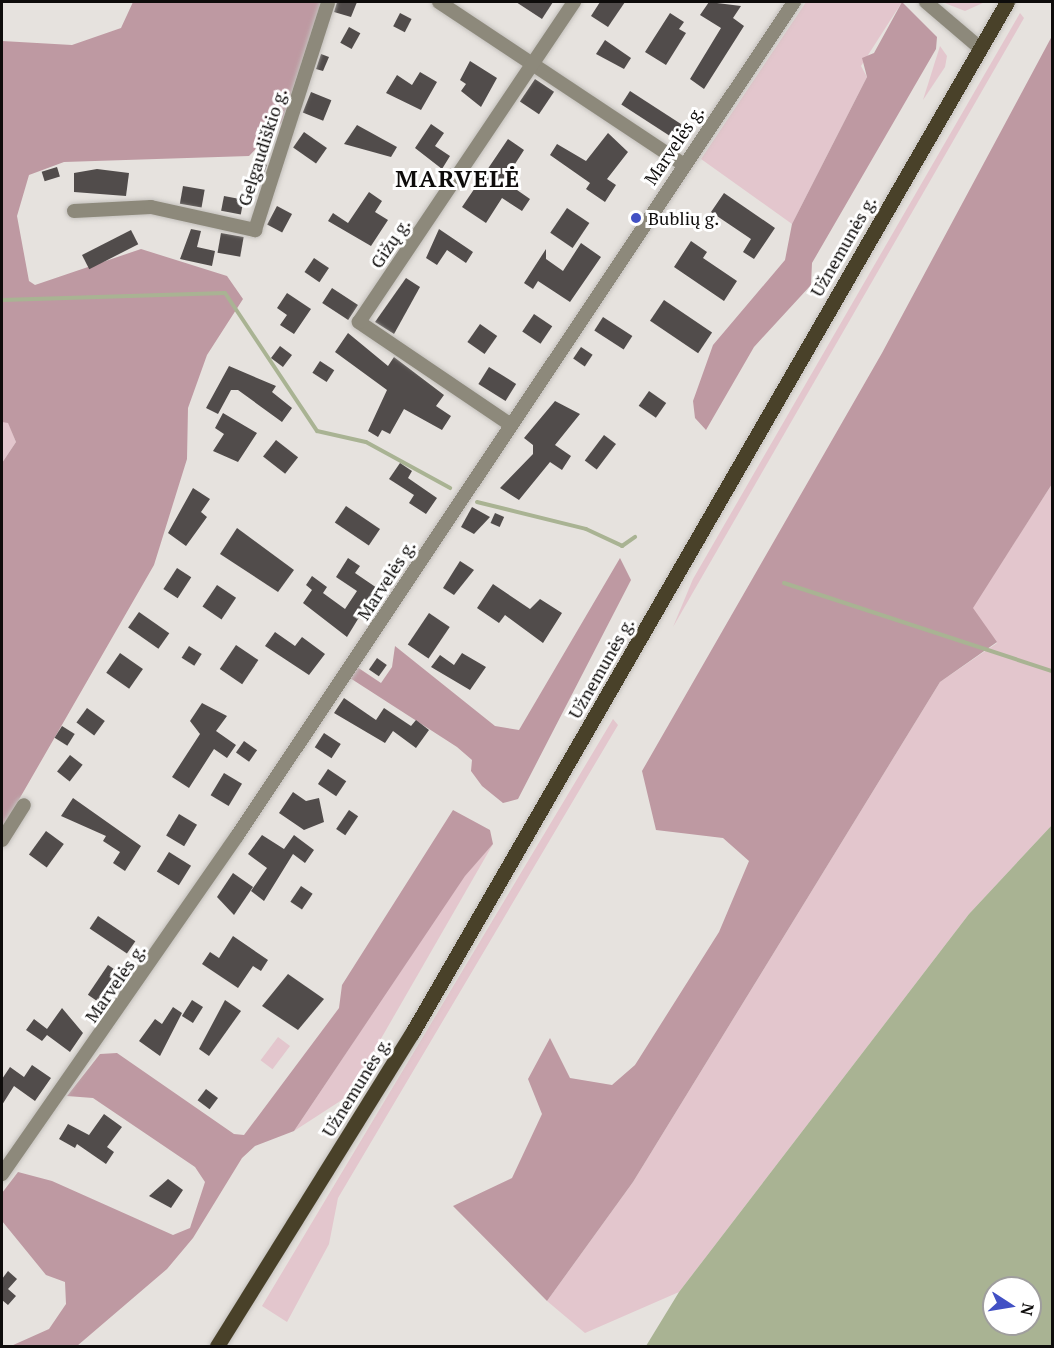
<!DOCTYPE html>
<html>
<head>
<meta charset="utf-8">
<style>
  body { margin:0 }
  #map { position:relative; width:1054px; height:1348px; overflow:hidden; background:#e6e2de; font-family:"PT Serif",serif }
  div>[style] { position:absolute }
  .green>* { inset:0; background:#e3c6cd; transform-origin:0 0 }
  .forest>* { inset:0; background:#be99a2 }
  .water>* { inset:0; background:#a9b393 }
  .stream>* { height:4px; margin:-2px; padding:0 2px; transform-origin:2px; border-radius:2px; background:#a9b393 }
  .building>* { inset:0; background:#514c4b; transform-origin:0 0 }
  .roads { filter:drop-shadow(0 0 2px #c3c0bc) drop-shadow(0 0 2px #c3c0bc) }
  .minor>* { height:14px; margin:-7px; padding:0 7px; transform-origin:7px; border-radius:7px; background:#8d897b }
  .major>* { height:15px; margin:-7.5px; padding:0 7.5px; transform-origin:7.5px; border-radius:7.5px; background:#494129 }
  .dots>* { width:16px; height:16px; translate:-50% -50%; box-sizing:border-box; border:3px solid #fff; border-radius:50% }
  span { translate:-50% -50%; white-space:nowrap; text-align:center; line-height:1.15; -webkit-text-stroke:6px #fff; paint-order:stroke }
  .street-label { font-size:18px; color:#0e0c0b }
  .poi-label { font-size:18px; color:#0e0c0b }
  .left { translate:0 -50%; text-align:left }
  .district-label { font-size:24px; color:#0e0c0b; font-weight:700; letter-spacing:1.5px }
  .frame { position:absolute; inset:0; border:3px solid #0e0c0b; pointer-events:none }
  .north { position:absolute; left:982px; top:1276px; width:60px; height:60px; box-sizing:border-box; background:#fff; border:2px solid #9f9e9d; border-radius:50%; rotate:102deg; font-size:16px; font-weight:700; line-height:24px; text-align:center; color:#0e0c0b }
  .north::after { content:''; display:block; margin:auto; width:21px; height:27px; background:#4250c4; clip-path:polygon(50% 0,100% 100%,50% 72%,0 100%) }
</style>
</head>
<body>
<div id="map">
  <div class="green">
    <i style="clip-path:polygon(806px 2px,902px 2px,861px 66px,867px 77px,792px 224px,701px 159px)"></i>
    <i style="clip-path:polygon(942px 2px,985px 2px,965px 11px)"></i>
    <i style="clip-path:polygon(1020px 13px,1024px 18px,673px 627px,693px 579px)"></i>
    <i style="clip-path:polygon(940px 46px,947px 56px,945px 67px,923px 100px)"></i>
    <i style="clip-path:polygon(2px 422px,8px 422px,16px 442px,2px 463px)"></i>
    <i style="clip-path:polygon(1052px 484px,1052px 825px,969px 914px,679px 1292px,585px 1333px,547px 1301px,633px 1182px,940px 682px,997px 643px,972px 608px)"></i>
    <i style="clip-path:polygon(613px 719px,618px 725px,338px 1198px,329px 1244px,287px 1322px,262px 1306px)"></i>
    <i style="clip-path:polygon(493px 844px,348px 1096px,294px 1131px,465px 875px)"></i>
    <i style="left:278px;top:1037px;width:15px;height:29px;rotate:37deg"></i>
  </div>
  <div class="forest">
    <i style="clip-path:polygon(133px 2px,321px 2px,282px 122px,249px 156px,64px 162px,29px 175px,17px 216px,29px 281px,35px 285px,141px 249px,227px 276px,243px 299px,207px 355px,188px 408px,187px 459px,154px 565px,2px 829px,2px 463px,16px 442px,8px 423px,2px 422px,2px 41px,72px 45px,121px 28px)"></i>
    <i style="clip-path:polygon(902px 2px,937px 37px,936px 49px,812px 263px,811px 285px,754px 347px,706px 430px,695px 418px,693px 401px,713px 345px,785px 260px,792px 224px,867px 77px,862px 58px,874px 53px)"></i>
    <i style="clip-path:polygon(1052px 36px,1052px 484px,973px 608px,997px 642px,940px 682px,633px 1182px,547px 1301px,453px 1206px,512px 1178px,542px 1114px,528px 1079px,550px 1038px,570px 1078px,612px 1085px,635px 1065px,719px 932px,749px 861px,723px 838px,656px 830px,642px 771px,882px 353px)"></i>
    <i style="clip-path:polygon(620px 558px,631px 580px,518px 799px,503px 803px,482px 786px,471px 771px,472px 760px,457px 747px,350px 678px,357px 667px,381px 683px,392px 667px,395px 646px,495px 726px,519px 730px)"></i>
    <i style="clip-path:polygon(453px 810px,490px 830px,493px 844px,465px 876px,294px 1131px,255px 1146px,242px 1158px,193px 1238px,167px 1269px,77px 1346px,11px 1346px,49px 1329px,66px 1304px,65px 1282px,46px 1275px,2px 1221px,2px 1193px,18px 1172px,52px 1181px,173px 1235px,190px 1228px,205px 1182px,195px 1167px,93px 1098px,67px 1096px,100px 1054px,117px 1053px,234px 1134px,244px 1135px,339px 1008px,342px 985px)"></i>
  </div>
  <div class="water">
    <i style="clip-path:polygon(evenodd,1052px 825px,1052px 1346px,646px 1346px,679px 1292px,969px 914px,1052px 825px,994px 1288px,1030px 1288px,1030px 1324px,994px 1324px,994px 1288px)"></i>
  </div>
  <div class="stream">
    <i style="left:2px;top:300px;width:223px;rotate:-1.8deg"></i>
    <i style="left:225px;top:293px;width:166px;rotate:56.3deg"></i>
    <i style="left:317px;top:431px;width:50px;rotate:12.7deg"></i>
    <i style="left:366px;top:442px;width:96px;rotate:28.7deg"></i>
    <i style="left:477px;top:502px;width:112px;rotate:13.9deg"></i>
    <i style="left:586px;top:529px;width:40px;rotate:25deg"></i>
    <i style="left:622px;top:546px;width:16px;rotate:-35deg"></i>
    <i style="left:784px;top:583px;width:282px;rotate:18.2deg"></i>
  </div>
  <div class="building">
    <i style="clip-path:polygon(337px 2px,357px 2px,351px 17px,334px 12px)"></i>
    <i style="clip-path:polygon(516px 2px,553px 2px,542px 19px)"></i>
    <i style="clip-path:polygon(600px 2px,625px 2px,608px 27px,591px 16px)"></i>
    <i style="clip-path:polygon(709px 2px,741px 6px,733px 18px,744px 26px,704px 89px,690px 79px,721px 28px,700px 15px)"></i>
    <i style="left:400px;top:13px;width:13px;height:15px;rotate:27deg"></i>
    <i style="clip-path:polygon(670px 13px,684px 22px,679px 29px,686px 33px,666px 65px,645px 52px)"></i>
    <i style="left:349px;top:27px;width:13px;height:18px;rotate:29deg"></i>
    <i style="clip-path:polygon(605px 40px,631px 58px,624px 69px,596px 54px)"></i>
    <i style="clip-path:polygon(321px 54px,329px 57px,323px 71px,316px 69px)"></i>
    <i style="clip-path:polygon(470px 61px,497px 78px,481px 107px,461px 91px,466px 84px,460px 80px)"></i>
    <i style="clip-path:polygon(420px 72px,437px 82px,421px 110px,386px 93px,397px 75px,412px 85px)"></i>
    <i style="left:535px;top:79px;width:23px;height:27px;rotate:34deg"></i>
    <i style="left:630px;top:91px;width:64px;height:16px;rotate:33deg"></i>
    <i style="left:311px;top:92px;width:22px;height:22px;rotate:22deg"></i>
    <i style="clip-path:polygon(431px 124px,444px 133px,435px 146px,450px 156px,442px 169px,415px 148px)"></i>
    <i style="clip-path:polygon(357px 125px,397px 147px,391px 157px,344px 144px)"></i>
    <i style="left:304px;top:132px;width:28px;height:19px;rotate:35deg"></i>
    <i style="clip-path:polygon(608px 133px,628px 152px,607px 179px,616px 185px,605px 202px,586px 189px,590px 183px,550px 155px,557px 144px,586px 161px)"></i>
    <i style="clip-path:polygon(508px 139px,524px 150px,504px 181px,530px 199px,522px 211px,502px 198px,486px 223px,462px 207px)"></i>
    <i style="left:257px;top:161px;width:11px;height:20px;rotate:22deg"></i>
    <i style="left:57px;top:167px;width:10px;height:16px;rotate:73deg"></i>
    <i style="clip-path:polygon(97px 169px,129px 173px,126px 196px,74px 192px,74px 173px)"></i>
    <i style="left:183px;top:186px;width:22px;height:18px;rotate:10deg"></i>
    <i style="clip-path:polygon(369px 192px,382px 201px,375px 212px,388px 220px,371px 246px,328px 221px,333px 213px,348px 223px)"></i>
    <i style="clip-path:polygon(724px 193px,775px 228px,754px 259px,743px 252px,751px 239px,711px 212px)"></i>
    <i style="left:224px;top:196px;width:20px;height:15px;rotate:11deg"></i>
    <i style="left:277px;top:206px;width:17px;height:21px;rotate:28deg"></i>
    <i style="left:567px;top:208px;width:27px;height:30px;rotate:34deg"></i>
    <i style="clip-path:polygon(191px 229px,201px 231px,197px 247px,215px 251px,212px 266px,180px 259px)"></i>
    <i style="clip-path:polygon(439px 229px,473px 252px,466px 263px,447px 250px,437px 265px,426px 258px)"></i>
    <i style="left:131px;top:230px;width:16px;height:55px;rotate:63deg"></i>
    <i style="left:221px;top:233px;width:23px;height:20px;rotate:10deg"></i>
    <i style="clip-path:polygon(691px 241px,707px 252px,703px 258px,737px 281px,724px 301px,674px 267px)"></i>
    <i style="clip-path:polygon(581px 243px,601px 257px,570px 302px,538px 281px,533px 289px,524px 283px,546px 249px,546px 259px,563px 271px)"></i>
    <i style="left:314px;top:258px;width:18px;height:17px;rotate:34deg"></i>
    <i style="clip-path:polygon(406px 278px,420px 287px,394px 334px,375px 322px)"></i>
    <i style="left:332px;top:288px;width:31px;height:18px;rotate:33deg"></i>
    <i style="clip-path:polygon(287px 293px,311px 309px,294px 334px,280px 325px,287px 315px,277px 308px)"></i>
    <i style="left:664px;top:300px;width:58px;height:25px;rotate:34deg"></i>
    <i style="left:534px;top:314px;width:22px;height:21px;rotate:34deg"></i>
    <i style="left:603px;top:317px;width:35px;height:16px;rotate:33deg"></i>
    <i style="left:480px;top:324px;width:21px;height:22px;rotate:35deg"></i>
    <i style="clip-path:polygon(348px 333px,388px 366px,394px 357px,444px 395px,436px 406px,451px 416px,442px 430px,404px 409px,390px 434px,382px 430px,378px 437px,368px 431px,387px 390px,335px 352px)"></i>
    <i style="left:280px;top:346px;width:15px;height:15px;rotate:37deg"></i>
    <i style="left:581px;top:347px;width:14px;height:14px;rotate:34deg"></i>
    <i style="left:320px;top:361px;width:17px;height:14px;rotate:33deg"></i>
    <i style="clip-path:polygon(229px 366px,276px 386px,272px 392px,292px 408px,282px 422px,238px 390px,231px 390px,218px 414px,206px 408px)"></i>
    <i style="left:489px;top:367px;width:32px;height:20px;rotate:32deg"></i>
    <i style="left:649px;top:391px;width:21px;height:18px;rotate:35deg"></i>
    <i style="clip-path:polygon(555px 401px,580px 414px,555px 445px,571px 456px,562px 470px,550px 462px,519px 500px,500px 488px,533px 454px,533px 445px,524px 438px)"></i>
    <i style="clip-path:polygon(223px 413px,257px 433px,238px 462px,213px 451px,224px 434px,215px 428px)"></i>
    <i style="left:604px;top:435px;width:15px;height:32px;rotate:37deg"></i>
    <i style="left:276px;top:440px;width:28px;height:21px;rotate:38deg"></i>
    <i style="clip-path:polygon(400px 463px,412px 471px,408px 478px,437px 498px,426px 514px,409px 503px,414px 495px,389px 479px)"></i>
    <i style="clip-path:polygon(193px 488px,210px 499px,201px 512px,207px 517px,186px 546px,168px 533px)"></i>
    <i style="left:346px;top:506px;width:41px;height:20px;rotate:34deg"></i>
    <i style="clip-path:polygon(472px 507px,490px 517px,474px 534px,461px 527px)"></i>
    <i style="left:495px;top:513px;width:10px;height:11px;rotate:24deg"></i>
    <i style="clip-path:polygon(237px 528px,294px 570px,278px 592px,220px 554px)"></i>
    <i style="clip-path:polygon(348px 558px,360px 566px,355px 573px,377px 588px,347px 637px,303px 603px,312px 590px,306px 585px,312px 576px,327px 587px,323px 593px,345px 609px,357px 591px,336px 577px)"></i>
    <i style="clip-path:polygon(460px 561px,474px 570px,454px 595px,443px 588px)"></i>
    <i style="left:177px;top:568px;width:17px;height:25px;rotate:33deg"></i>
    <i style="clip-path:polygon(493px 584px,530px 609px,540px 599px,562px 613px,543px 643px,505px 615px,499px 623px,477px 608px)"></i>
    <i style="left:217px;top:585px;width:23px;height:26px;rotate:34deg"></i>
    <i style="left:139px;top:612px;width:37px;height:19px;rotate:35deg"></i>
    <i style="left:429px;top:613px;width:25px;height:38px;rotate:34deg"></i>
    <i style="clip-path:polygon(275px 632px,295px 646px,302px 637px,325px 654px,309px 675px,265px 646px)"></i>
    <i style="left:236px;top:645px;width:27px;height:29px;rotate:34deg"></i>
    <i style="left:189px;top:646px;width:15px;height:14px;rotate:32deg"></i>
    <i style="left:120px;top:653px;width:28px;height:24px;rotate:35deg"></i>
    <i style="clip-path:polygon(462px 653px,486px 667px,470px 690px,431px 667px,440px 655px,454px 665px)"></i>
    <i style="left:377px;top:658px;width:12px;height:14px;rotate:35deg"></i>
    <i style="clip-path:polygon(344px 698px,376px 720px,384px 708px,411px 726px,416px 720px,429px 730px,416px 748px,393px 731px,385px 743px,334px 713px)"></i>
    <i style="clip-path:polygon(202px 703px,227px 716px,216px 731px,236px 745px,227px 758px,214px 749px,189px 788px,172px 777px,200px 734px,190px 721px)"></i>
    <i style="left:87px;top:708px;width:22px;height:18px;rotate:36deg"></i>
    <i style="left:62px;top:726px;width:15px;height:14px;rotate:32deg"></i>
    <i style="left:324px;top:733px;width:20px;height:17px;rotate:33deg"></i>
    <i style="left:244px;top:741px;width:16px;height:14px;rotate:35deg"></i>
    <i style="left:70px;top:755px;width:16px;height:21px;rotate:38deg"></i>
    <i style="left:328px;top:769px;width:22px;height:18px;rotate:34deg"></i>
    <i style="left:224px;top:773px;width:21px;height:26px;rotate:31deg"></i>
    <i style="clip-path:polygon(293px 792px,306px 801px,319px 798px,324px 822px,304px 830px,279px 813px)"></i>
    <i style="clip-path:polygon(73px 798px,141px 846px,125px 871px,113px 863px,120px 852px,103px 841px,106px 836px,61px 816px)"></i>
    <i style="left:349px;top:810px;width:11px;height:23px;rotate:34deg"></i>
    <i style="left:179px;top:814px;width:21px;height:25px;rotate:31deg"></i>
    <i style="left:46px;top:831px;width:22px;height:29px;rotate:36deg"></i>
    <i style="clip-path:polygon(262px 835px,284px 849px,294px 835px,314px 850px,305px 863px,293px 854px,264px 901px,251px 891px,267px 868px,248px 854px)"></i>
    <i style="left:169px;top:852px;width:26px;height:23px;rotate:32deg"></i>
    <i style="clip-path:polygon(233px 873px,253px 887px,234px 915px,217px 897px)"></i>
    <i style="left:301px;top:886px;width:14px;height:19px;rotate:34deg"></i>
    <i style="left:98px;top:916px;width:45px;height:15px;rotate:34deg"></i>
    <i style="clip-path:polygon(233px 936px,268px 960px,261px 971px,253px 966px,238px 988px,202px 964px,210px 952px,219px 958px)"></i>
    <i style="left:108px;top:965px;width:18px;height:36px;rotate:34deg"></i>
    <i style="clip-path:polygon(288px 974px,324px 999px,298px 1030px,262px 1006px)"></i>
    <i style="left:192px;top:1000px;width:13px;height:19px;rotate:32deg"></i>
    <i style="clip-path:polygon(225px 1000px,241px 1011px,209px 1056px,199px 1049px)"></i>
    <i style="clip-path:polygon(173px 1007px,182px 1013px,160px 1056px,139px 1041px,155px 1019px,162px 1024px)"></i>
    <i style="clip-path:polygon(62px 1008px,83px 1033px,70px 1052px,47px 1035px,42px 1041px,26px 1030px,34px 1019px,47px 1029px)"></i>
    <i style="clip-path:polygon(32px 1065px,51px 1078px,35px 1101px,14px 1086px,2px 1105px,2px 1079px,10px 1067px,24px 1077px)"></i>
    <i style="left:206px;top:1089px;width:15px;height:14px;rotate:37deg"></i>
    <i style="clip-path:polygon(104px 1114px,122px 1127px,107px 1147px,114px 1152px,106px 1164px,77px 1144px,75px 1148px,59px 1139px,68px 1124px,89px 1135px)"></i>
    <i style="clip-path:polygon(168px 1179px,183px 1190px,171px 1208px,149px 1196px)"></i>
    <i style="clip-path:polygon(8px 1271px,17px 1279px,8px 1289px,16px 1296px,8px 1305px,2px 1300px,2px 1279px)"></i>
  </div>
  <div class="roads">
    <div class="minor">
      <i style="left:439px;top:2px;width:293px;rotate:33.6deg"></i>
      <i style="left:926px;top:2px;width:71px;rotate:40.4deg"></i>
      <i style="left:74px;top:211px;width:77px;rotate:-3deg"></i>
      <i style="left:151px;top:207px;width:107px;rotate:12.5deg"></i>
      <i style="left:255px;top:230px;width:239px;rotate:-72.2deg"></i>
      <i style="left:511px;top:425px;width:184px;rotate:-145.9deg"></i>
      <i style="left:359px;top:322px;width:386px;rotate:-56.1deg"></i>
      <i style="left:2px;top:840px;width:41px;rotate:-57.8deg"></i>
      <i style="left:2px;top:1174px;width:412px;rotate:-55.2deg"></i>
      <i style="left:237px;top:836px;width:1003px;rotate:-56.26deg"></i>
    </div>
    <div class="major">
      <i style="left:217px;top:1346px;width:369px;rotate:-58.1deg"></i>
      <i style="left:412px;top:1033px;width:1190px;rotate:-60.01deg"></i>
    </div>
  </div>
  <div class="dots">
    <i style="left:636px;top:218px;background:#4250c4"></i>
  </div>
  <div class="street-label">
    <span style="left:674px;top:145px;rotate:-56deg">Marvelės g.</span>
    <span style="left:262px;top:147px;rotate:-72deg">Gelgaudiškio g.</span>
    <span style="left:390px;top:243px;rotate:-56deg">Gižų g.</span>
    <span style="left:843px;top:246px;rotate:-60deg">Užnemunės g.</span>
    <span style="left:386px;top:580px;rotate:-57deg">Marvelės g.</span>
    <span style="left:601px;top:668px;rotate:-60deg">Užnemunės g.</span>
    <span style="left:115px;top:983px;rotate:-55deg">Marvelės g.</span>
    <span style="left:356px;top:1087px;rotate:-58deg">Užnemunės g.</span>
  </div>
  <div class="poi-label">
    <span class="left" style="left:648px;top:218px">Bublių g.</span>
  </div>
  <div class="district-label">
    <span style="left:458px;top:179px">MARVELĖ</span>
  </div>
  <div class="frame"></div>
  <div class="north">N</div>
</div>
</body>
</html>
